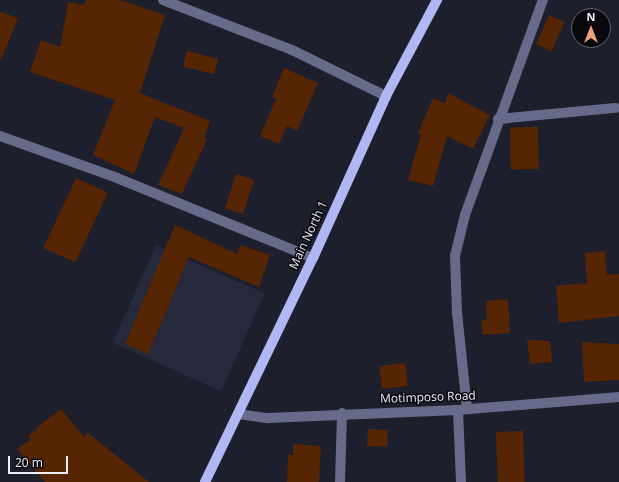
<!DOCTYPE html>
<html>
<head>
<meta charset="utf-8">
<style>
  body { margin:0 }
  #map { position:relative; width:619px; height:482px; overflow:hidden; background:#1e1f2d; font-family:"Open Sans",sans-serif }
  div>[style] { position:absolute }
  .built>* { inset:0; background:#26283b; transform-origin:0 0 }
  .building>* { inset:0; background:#562503; transform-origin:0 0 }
  .minor>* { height:10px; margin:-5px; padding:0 5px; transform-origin:5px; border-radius:5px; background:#686a89 }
  .major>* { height:10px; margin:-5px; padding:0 5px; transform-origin:5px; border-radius:5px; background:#b1b6f5 }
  span { translate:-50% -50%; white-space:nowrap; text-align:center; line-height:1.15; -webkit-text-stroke:3px #09090f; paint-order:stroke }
  .street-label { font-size:12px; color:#eeeff9 }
  .north { position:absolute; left:571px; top:8px; width:40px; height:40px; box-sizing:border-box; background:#09090f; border:1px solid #65656d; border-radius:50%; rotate:0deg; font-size:11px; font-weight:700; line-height:16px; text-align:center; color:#eeeff9 }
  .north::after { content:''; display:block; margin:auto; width:14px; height:18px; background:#f0a278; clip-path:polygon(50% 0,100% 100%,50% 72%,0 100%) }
  .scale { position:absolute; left:8px; top:456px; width:60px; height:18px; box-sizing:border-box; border:2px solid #eeeff9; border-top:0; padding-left:5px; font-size:12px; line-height:14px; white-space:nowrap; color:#eeeff9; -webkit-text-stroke:3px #09090f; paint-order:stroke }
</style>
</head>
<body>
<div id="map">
  <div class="built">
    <i style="left:156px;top:245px;width:119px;height:107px;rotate:24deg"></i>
  </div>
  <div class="building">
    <i style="clip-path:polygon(86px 0,120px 0,165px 15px,140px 93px,210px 121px,204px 138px,207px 139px,182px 194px,158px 185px,184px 128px,155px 117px,134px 174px,93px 155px,115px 100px,30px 72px,41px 40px,60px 47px,68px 2px,84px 5px)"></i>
    <i style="clip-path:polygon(0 12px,18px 18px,1px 60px,0 60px)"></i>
    <i style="left:549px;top:15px;width:17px;height:32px;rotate:24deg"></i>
    <i style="left:187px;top:51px;width:32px;height:16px;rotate:14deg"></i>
    <i style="clip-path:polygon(284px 68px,318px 83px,297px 131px,287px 126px,279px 144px,260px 136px,276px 99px,272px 97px)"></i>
    <i style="clip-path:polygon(448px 93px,490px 115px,473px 149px,447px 136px,433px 186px,408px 180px,421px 134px,418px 133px,433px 98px,445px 104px)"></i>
    <i style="left:538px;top:127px;width:42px;height:28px;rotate:89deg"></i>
    <i style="left:236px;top:174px;width:19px;height:36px;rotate:18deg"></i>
    <i style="left:76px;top:178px;width:35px;height:77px;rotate:25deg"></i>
    <i style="clip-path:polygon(175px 225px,237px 254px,240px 245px,270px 255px,259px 287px,189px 257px,148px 354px,125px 344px)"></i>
    <i style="clip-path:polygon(605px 251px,607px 275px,619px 274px,619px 316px,559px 323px,556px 286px,587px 283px,585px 253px)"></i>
    <i style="clip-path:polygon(508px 299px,510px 333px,483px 335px,481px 320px,487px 319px,486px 301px)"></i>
    <i style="clip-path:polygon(527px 340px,550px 341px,552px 362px,530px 364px)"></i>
    <i style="clip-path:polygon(582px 342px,619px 344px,619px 380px,584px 382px)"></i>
    <i style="left:405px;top:363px;width:23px;height:26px;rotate:83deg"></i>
    <i style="clip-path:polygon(61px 409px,84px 437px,88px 433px,149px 482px,45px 482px,17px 449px,31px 439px,28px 436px,37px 430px,36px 428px)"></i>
    <i style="left:368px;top:429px;width:20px;height:17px;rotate:3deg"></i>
    <i style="left:523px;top:431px;width:51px;height:27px;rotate:88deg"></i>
    <i style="clip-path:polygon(293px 444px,321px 446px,319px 482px,287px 482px,288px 455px,293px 455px)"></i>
  </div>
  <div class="minor">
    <i style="left:163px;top:0;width:138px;rotate:21.2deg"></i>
    <i style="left:292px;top:50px;width:105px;rotate:26.1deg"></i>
    <i style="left:498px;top:119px;width:118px;rotate:-5.4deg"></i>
    <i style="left:0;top:136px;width:124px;rotate:19.7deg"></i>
    <i style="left:117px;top:178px;width:212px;rotate:22.2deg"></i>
    <i style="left:467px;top:409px;width:97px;rotate:-95.9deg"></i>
    <i style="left:457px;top:313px;width:57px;rotate:-92deg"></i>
    <i style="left:455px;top:256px;width:42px;rotate:-76.3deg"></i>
    <i style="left:465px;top:215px;width:229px;rotate:-70.1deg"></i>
    <i style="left:458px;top:410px;width:72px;rotate:87.6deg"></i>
    <i style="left:238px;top:414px;width:30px;rotate:8deg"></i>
    <i style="left:268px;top:418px;width:190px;rotate:-2.4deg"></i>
    <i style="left:458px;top:410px;width:162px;rotate:-4.6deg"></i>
    <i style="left:340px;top:482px;width:69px;rotate:-88.3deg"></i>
  </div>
  <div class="major">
    <i style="left:205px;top:482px;width:249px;rotate:-64.3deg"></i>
    <i style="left:313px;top:258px;width:178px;rotate:-65.7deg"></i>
    <i style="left:386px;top:96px;width:109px;rotate:-62deg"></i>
  </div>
  <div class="street-label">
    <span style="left:308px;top:235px;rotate:-65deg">Main North 1</span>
    <span style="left:428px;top:397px;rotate:-2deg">Motimposo Road</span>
  </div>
  <div class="north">N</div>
  <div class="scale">20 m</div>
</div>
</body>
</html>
